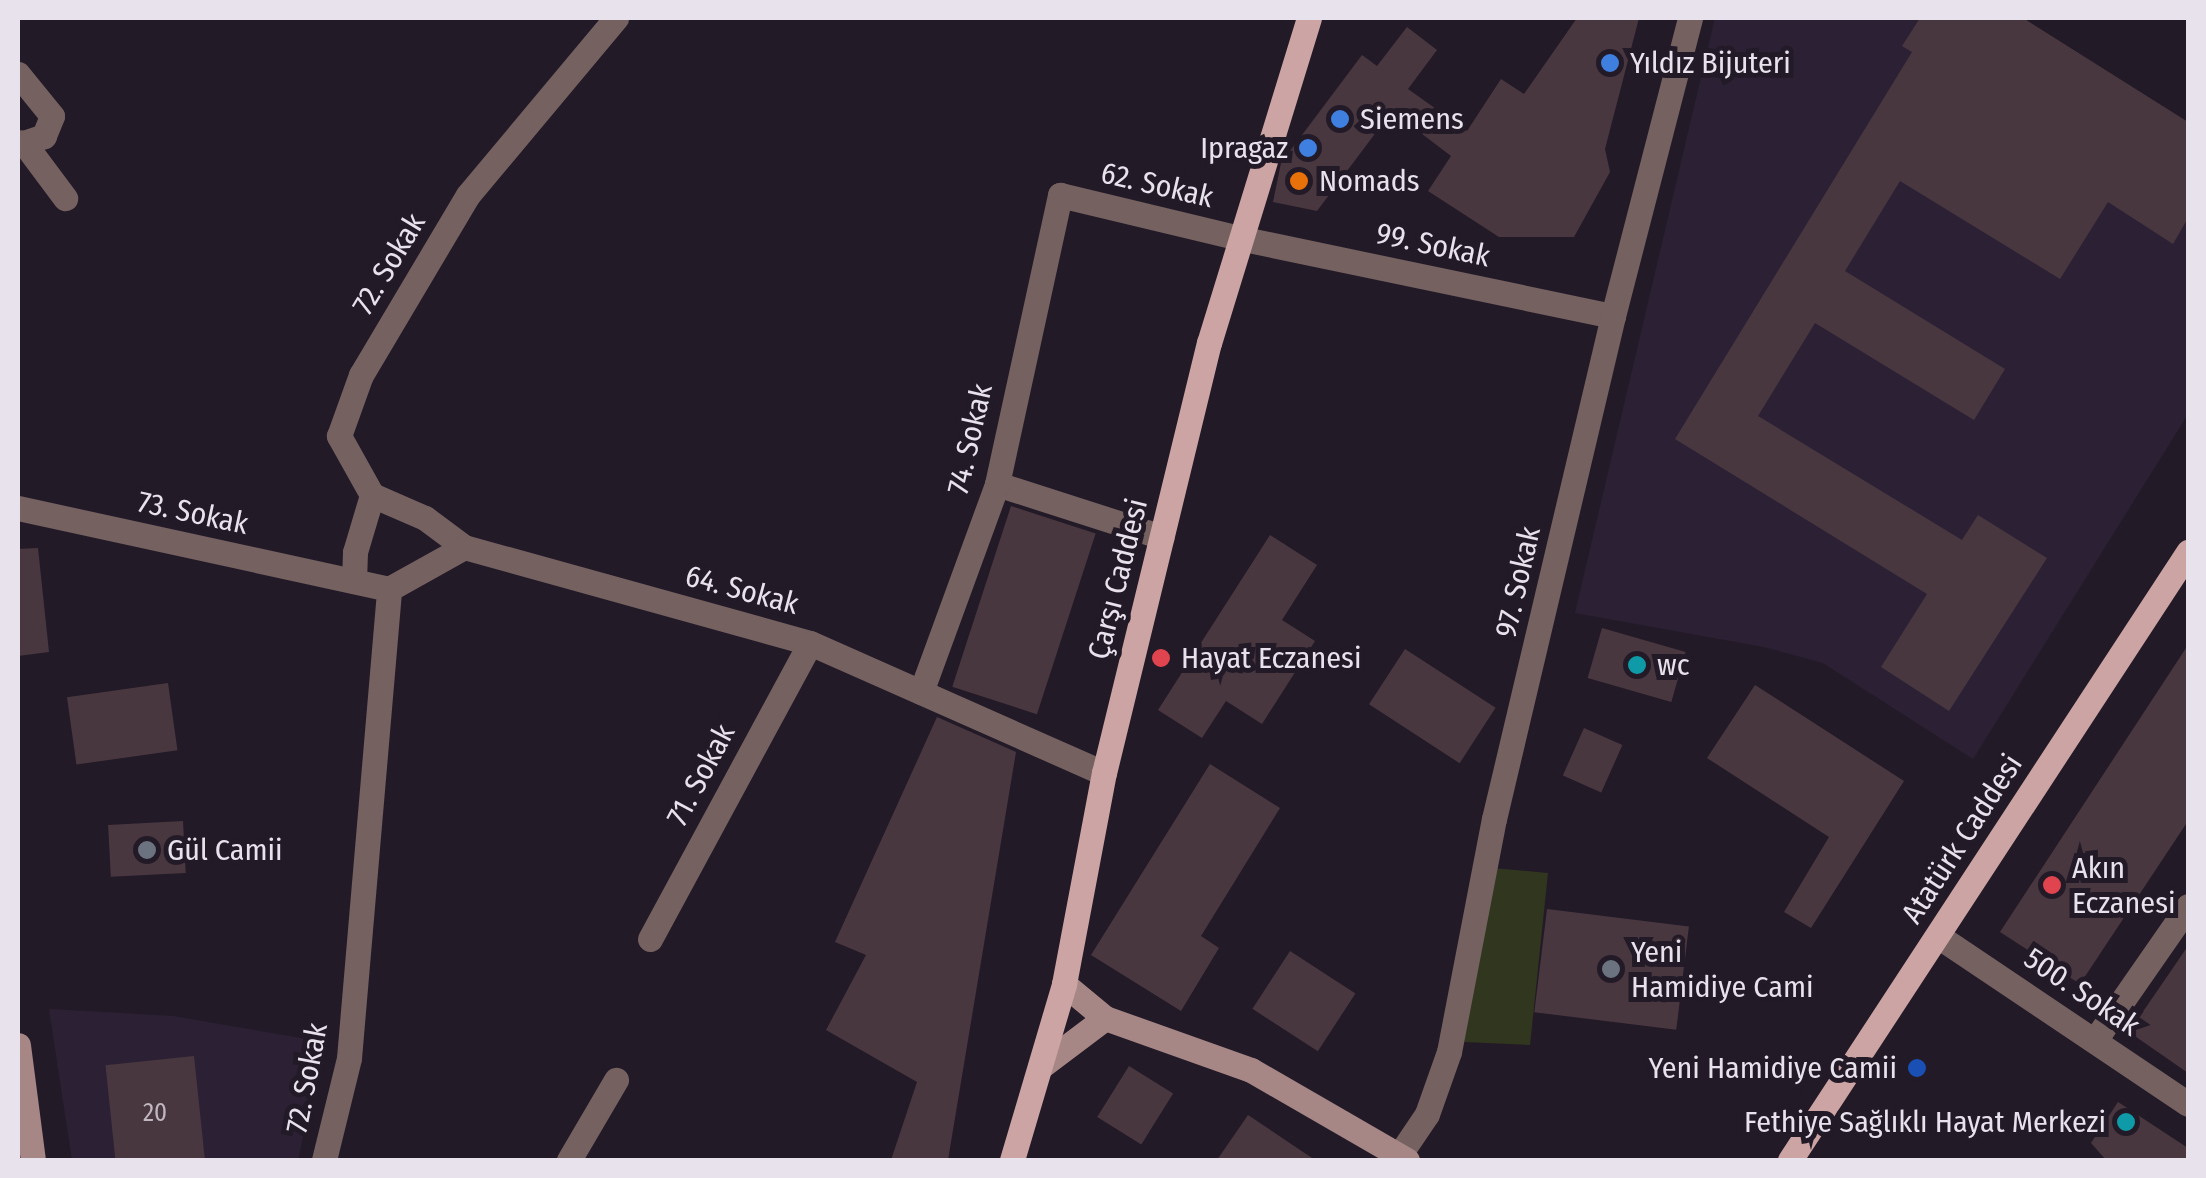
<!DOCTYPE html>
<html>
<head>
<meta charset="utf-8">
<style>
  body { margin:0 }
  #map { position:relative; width:2206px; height:1178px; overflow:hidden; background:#231a28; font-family:"Fira Sans Condensed",sans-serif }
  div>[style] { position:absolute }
  .built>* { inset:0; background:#2c2134 }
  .green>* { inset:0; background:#31361e }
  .building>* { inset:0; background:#49373f; transform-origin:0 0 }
  .street>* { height:25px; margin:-12.5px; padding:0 12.5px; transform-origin:12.5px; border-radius:12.5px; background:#746160 }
  .secondary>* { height:25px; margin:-12.5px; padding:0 12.5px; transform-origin:12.5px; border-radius:12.5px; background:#a68786 }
  .primary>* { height:25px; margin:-12.5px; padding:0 12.5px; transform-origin:12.5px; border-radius:12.5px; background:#cca4a3 }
  .dots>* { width:28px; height:28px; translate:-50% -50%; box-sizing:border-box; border:5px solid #231a28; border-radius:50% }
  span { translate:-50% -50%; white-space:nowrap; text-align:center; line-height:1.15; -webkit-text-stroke:10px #231a28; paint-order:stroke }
  .number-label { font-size:25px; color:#c0b7c1 }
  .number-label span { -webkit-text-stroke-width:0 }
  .poi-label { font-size:30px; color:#e8e2ec }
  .left { translate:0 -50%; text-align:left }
  .right { translate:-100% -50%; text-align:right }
  .street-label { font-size:30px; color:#e8e2ec }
  .frame { position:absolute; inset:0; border:20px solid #e8e2ec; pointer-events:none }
</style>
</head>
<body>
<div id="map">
  <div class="built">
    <i style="clip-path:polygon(1715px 18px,2023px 18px,2188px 122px,2188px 414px,1973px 759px,1823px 663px,1764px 647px,1575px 613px)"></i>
    <i style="clip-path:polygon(49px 1009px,173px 1016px,324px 1042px,298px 1160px,72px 1160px)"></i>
  </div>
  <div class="green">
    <i style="clip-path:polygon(1492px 868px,1548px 873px,1530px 1045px,1464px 1042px)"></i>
  </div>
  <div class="building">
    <i style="clip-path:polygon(1577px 18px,1639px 18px,1605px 149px,1610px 172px,1574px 237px,1499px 237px,1428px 191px,1451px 156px,1392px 111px,1317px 211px,1273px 202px,1281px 163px,1362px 55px,1377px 66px,1407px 27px,1437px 50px,1408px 89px,1467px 131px,1501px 79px,1524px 94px)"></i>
    <i style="clip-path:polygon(1920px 18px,2023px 18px,2188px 122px,2188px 218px,2173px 244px,2108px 202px,2060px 279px,1900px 181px,1845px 271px,2005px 369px,1974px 420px,1815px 323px,1758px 416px,1962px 540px,1978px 515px,2047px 558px,1949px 711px,1881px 667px,1927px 594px,1675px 439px,1912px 52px,1902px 46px)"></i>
    <i style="left:1011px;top:506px;width:89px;height:190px;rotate:18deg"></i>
    <i style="clip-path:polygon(1270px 535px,1317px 565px,1282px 620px,1315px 641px,1262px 724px,1226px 701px,1202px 738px,1158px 710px)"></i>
    <i style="clip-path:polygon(38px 548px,49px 652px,18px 656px,18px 549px)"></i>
    <i style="left:1602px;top:628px;width:87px;height:52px;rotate:16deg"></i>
    <i style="clip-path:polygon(2188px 645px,2188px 821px,2080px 984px,2000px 932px)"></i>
    <i style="left:1405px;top:649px;width:108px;height:66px;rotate:33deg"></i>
    <i style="left:168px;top:683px;width:68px;height:102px;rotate:82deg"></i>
    <i style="clip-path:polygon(1755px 685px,1904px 781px,1811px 928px,1784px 912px,1829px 837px,1707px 758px)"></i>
    <i style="clip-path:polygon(937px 717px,1016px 752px,948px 1160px,891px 1160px,917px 1082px,826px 1030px,866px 955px,835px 942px)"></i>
    <i style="left:1584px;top:728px;width:42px;height:52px;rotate:24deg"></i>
    <i style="clip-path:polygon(1210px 764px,1280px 808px,1201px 936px,1219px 948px,1181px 1011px,1091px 955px)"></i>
    <i style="left:183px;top:821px;width:52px;height:75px;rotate:87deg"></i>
    <i style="left:1547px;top:909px;width:143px;height:104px;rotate:7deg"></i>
    <i style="clip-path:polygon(2188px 946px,2188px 1073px,2129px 1032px)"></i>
    <i style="left:1290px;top:951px;width:78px;height:69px;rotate:33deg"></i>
    <i style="left:194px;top:1056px;width:105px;height:89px;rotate:84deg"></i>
    <i style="left:1129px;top:1066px;width:52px;height:60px;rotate:32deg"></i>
    <i style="clip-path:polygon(2118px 1102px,2188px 1148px,2188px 1160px,2106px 1160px,2091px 1143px)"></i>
    <i style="clip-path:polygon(1248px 1115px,1315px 1160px,1217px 1160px)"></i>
  </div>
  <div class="street">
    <i style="left:18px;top:74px;width:54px;rotate:51deg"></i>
    <i style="left:52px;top:116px;width:22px;rotate:112deg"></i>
    <i style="left:44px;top:136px;width:21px;rotate:161deg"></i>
    <i style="left:18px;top:142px;width:6px;rotate:9deg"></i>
    <i style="left:24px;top:143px;width:69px;rotate:53.3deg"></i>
    <i style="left:997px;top:484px;width:173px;rotate:17.8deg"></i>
    <i style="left:372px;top:495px;width:58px;rotate:23.5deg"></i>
    <i style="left:425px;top:518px;width:49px;rotate:36.6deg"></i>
    <i style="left:18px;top:508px;width:380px;rotate:12.3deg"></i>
    <i style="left:389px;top:589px;width:86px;rotate:-29.2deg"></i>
    <i style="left:464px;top:547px;width:359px;rotate:15.5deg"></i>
    <i style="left:810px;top:643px;width:321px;rotate:23.9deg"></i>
    <i style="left:354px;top:581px;width:29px;rotate:-88deg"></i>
    <i style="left:355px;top:552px;width:59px;rotate:-73.4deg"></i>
    <i style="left:372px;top:495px;width:68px;rotate:-119.2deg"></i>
    <i style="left:339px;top:436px;width:65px;rotate:-70.2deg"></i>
    <i style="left:361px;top:375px;width:209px;rotate:-59.3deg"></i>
    <i style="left:468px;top:195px;width:231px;rotate:-50.1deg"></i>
    <i style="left:921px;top:692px;width:221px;rotate:-69.9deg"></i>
    <i style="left:997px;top:484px;width:296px;rotate:-77.7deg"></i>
    <i style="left:1060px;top:195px;width:184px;rotate:13.5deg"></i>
    <i style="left:1239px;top:238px;width:382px;rotate:11.8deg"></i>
    <i style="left:1938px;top:936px;width:301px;rotate:33.9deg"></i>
    <i style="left:650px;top:939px;width:336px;rotate:-61.6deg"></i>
    <i style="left:2095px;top:1040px;width:163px;rotate:-55.2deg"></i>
    <i style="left:324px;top:1160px;width:105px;rotate:-76.2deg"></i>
    <i style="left:349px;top:1058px;width:471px;rotate:-85.1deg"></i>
    <i style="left:569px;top:1160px;width:93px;rotate:-59.6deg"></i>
    <i style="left:1396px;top:1160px;width:55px;rotate:-56deg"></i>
    <i style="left:1427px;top:1114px;width:66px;rotate:-70.5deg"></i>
    <i style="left:1449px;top:1052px;width:237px;rotate:-79.1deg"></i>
    <i style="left:1494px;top:819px;width:517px;rotate:-76.69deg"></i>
    <i style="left:1613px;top:316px;width:308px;rotate:-75.5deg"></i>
  </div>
  <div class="secondary">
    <i style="left:1064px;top:984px;width:53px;rotate:39.7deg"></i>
    <i style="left:1105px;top:1018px;width:155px;rotate:19.6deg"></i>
    <i style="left:1251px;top:1070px;width:180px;rotate:30deg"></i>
    <i style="left:18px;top:1045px;width:116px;rotate:82.6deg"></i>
    <i style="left:1040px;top:1067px;width:81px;rotate:-37deg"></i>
  </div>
  <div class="primary">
    <i style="left:1012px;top:1160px;width:184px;rotate:-73.5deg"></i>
    <i style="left:1064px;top:984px;width:215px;rotate:-79.3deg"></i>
    <i style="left:1104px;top:773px;width:443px;rotate:-76.3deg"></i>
    <i style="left:1209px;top:343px;width:340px;rotate:-72.9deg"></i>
    <i style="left:1790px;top:1160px;width:727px;rotate:-56.79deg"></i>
  </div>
  <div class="dots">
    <i style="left:1610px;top:63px;background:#3f7fe0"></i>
    <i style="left:1340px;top:119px;background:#3f7fe0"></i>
    <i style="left:1308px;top:148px;background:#3f7fe0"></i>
    <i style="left:1299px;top:181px;background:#e8710a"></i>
    <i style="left:1161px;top:658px;background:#e0444e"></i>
    <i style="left:1637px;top:665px;background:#0f9aa8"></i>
    <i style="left:147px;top:850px;background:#6b7280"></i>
    <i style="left:2052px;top:885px;background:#e0444e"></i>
    <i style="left:1611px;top:969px;background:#6b7280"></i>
    <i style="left:1917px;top:1068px;background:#1a4fb4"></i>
    <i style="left:2126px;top:1122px;background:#0f9aa8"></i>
  </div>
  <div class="number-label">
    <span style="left:155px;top:1113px">20</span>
  </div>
  <div class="poi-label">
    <span class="left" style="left:1630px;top:63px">Yıldız Bijuteri</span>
    <span class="left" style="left:1360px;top:119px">Siemens</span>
    <span class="right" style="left:1288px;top:148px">Ipragaz</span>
    <span class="left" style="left:1319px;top:181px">Nomads</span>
    <span class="left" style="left:1181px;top:658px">Hayat Eczanesi</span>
    <span class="left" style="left:1657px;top:665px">wc</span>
    <span class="left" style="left:167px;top:850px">Gül Camii</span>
    <span class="left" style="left:2072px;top:885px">Akın<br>Eczanesi</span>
    <span class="left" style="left:1631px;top:969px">Yeni<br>Hamidiye Cami</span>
    <span class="right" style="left:1897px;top:1068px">Yeni Hamidiye Camii</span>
    <span class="right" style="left:2106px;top:1122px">Fethiye Sağlıklı Hayat Merkezi</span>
  </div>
  <div class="street-label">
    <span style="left:1157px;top:185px;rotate:13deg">62. Sokak</span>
    <span style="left:1433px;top:245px;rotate:12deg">99. Sokak</span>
    <span style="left:389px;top:264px;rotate:-59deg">72. Sokak</span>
    <span style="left:970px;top:439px;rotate:-77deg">74. Sokak</span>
    <span style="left:193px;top:513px;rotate:12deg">73. Sokak</span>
    <span style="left:1118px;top:579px;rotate:-76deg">Çarşı Caddesi</span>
    <span style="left:1518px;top:582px;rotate:-77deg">97. Sokak</span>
    <span style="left:742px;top:590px;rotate:15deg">64. Sokak</span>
    <span style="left:701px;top:775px;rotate:-62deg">71. Sokak</span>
    <span style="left:1962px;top:839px;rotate:-57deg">Atatürk Caddesi</span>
    <span style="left:2082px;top:992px;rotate:34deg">500. Sokak</span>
    <span style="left:307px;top:1078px;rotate:-79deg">72. Sokak</span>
  </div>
  <div class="frame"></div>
</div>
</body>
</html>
